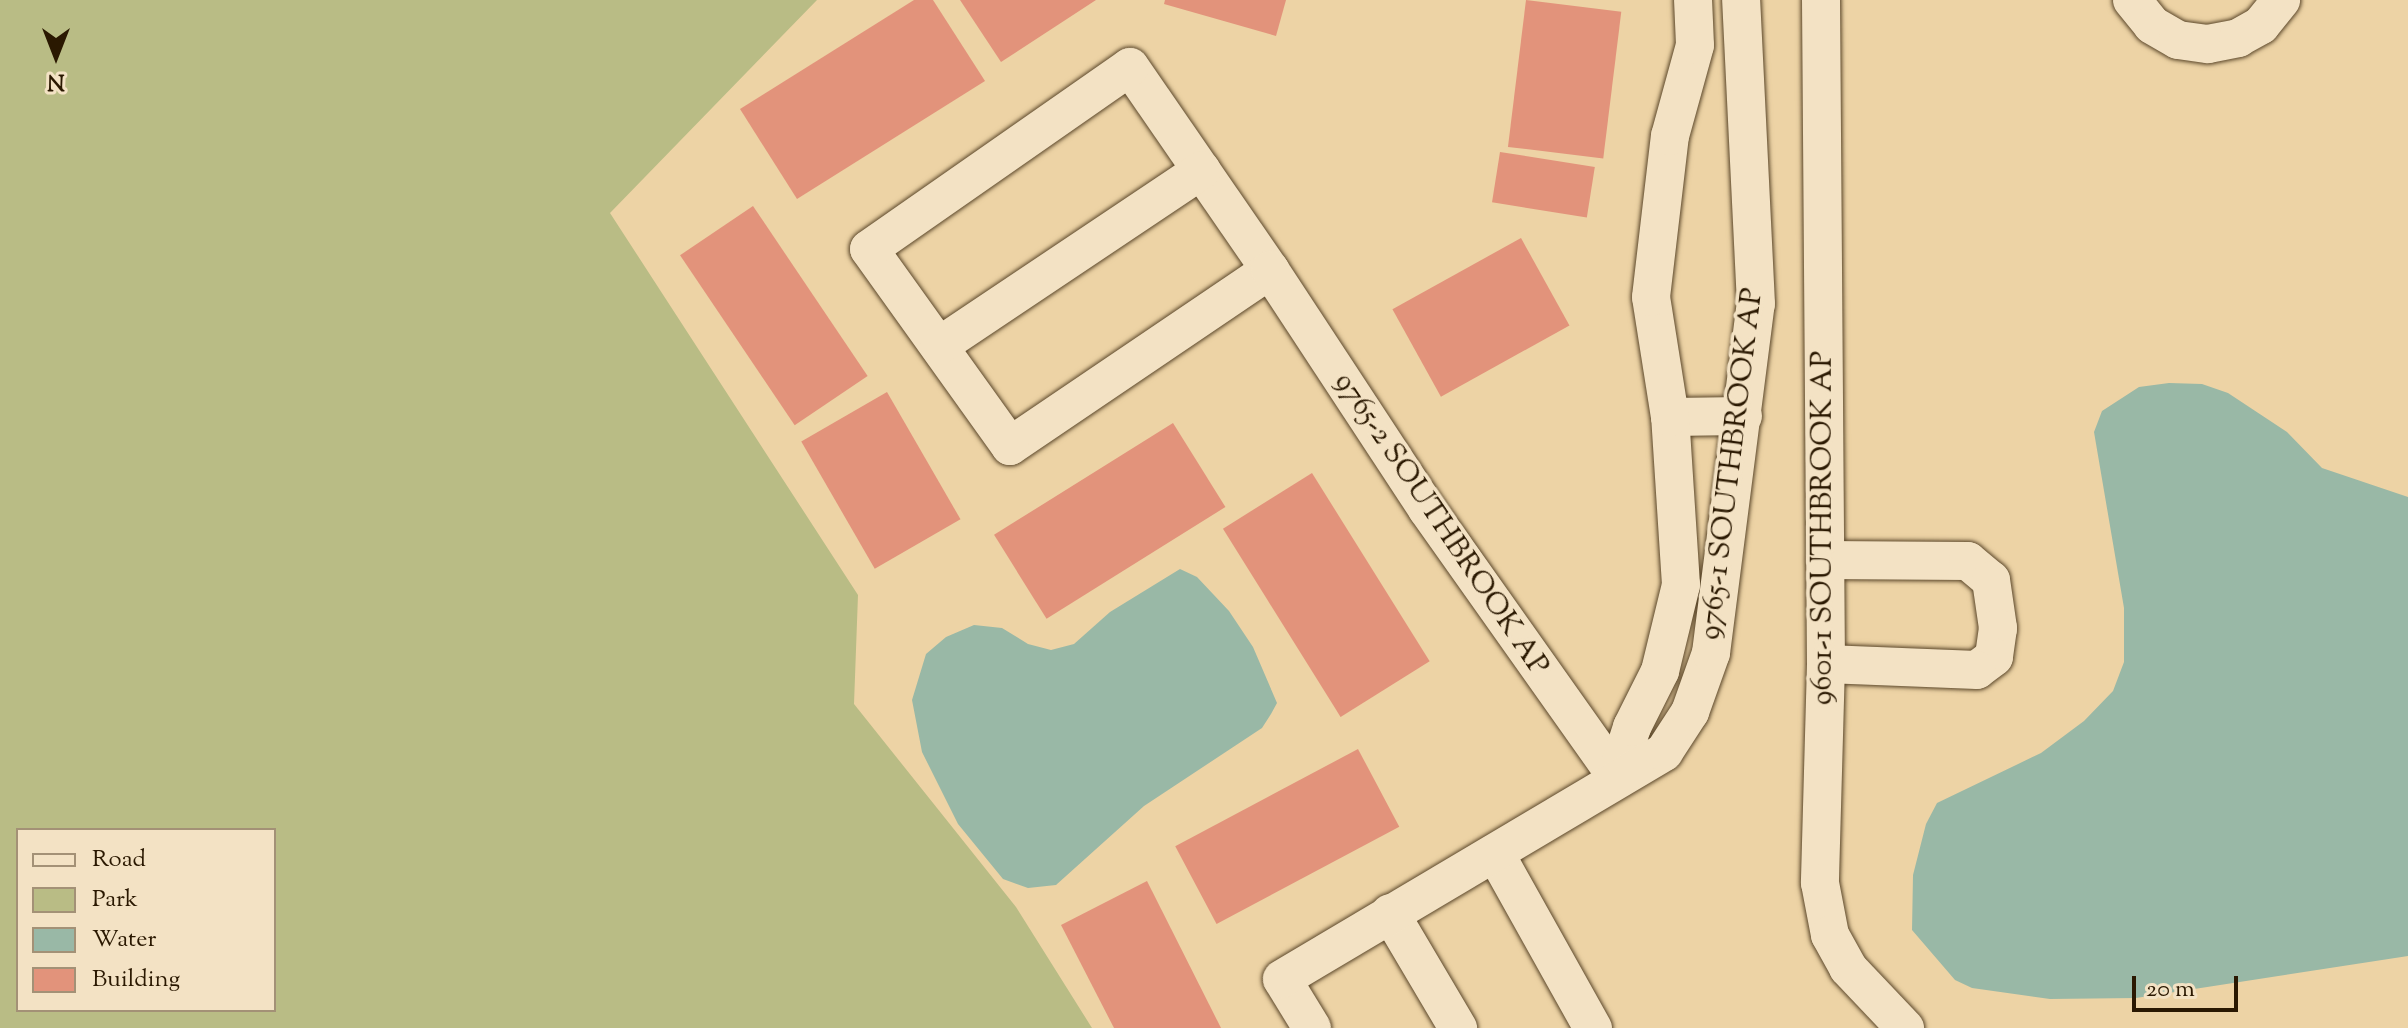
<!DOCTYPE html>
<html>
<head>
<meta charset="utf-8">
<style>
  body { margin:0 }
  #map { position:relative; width:2408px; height:1028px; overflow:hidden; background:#edd3a5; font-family:"Sorts Mill Goudy",serif }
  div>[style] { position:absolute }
  .green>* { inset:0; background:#b9bc85 }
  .water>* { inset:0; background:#99b8a6 }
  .building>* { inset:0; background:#e2937b; transform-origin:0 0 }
  .roads { filter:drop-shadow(0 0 2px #5b472a) drop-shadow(0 0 2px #5b472a) }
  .minor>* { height:38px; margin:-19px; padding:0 19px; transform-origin:19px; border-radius:19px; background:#f3e2c4 }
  span { translate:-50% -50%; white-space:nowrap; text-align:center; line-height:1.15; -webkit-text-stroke:7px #f3e2c4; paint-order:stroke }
  .street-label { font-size:30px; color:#2a1801 }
  .legend { position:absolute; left:16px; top:828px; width:260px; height:184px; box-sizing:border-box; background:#f3e2c4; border:2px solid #a39176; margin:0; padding:10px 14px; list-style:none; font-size:24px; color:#2a1801 }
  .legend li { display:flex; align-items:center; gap:16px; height:40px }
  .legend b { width:40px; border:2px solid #a39176 }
  .north { position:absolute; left:16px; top:16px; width:80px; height:80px; -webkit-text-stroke:6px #f3e2c4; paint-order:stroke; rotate:180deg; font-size:22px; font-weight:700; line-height:32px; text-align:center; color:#2a1801 }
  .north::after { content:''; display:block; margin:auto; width:28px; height:36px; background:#2a1801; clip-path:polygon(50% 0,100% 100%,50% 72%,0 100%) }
  .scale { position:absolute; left:2132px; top:976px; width:106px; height:36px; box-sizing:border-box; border:4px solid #2a1801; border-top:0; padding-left:10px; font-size:24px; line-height:28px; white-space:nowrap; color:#2a1801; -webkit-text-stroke:6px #f3e2c4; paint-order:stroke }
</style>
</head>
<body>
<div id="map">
  <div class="green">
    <i style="clip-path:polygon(evenodd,0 0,817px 0,610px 213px,858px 595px,854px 704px,1016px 907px,1092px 1028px,0 1028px,0 0,18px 830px,274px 830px,274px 1010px,18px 1010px,18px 830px)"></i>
  </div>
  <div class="water">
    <i style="clip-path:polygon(2169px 383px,2202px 384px,2228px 393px,2287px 432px,2322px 468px,2408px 497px,2408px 956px,2136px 998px,2050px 999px,1972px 988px,1955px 980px,1912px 930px,1913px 875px,1926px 824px,1937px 803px,2041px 753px,2084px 721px,2113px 691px,2124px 662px,2124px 608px,2094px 432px,2102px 411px,2139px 387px)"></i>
    <i style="clip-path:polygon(1180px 569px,1197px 577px,1229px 611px,1253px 647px,1277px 703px,1271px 714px,1262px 728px,1144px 806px,1056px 885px,1028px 888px,1003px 879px,958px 824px,922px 752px,912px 700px,926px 654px,946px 637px,974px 625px,1002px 628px,1028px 644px,1051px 650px,1074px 644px,1110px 612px)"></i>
  </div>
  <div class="building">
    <i style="clip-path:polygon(914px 0,933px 0,985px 81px,797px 199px,740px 109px)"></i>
    <i style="clip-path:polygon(960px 0,1096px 0,1001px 62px)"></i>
    <i style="clip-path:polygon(1165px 0,1286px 0,1276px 36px,1164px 4px)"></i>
    <i style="left:1526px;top:0;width:96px;height:148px;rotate:7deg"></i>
    <i style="left:1500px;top:152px;width:96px;height:51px;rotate:9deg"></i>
    <i style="left:753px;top:206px;width:205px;height:88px;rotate:56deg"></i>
    <i style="left:1521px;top:238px;width:100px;height:147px;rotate:61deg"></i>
    <i style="left:887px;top:392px;width:147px;height:99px;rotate:60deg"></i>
    <i style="left:1173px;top:423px;width:99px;height:211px;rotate:58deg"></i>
    <i style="left:1312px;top:473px;width:222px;height:105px;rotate:58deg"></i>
    <i style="left:1358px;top:749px;width:88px;height:207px;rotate:62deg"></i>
    <i style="clip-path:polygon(1147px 881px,1221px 1028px,1114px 1028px,1061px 925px)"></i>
  </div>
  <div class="roads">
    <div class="minor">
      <i style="left:1821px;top:0;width:664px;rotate:89.57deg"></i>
      <i style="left:1826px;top:664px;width:219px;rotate:91.6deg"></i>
      <i style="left:1820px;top:883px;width:53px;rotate:79.1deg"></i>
      <i style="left:1830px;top:935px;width:38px;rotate:61deg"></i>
      <i style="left:1848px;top:968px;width:83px;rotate:46.5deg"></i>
      <i style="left:2132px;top:0;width:32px;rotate:51deg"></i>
      <i style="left:2152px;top:25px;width:30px;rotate:30deg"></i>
      <i style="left:2178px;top:40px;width:30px;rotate:8deg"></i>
      <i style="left:2208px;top:44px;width:31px;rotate:-11deg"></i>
      <i style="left:2238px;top:38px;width:26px;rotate:-29deg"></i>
      <i style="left:2261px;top:25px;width:32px;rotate:-51deg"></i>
      <i style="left:1130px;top:67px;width:247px;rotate:55.4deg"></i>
      <i style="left:1270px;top:270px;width:314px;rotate:145.9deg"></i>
      <i style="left:1010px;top:446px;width:242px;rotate:-125.6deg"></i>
      <i style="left:869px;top:249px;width:318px;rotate:-34.9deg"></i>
      <i style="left:1270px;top:270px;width:286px;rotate:56.7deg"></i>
      <i style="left:1427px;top:509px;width:327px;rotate:54.7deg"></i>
      <i style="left:939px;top:346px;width:316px;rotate:-33.8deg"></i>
      <i style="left:1670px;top:417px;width:73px;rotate:-0.8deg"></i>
      <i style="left:1825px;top:560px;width:143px;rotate:0.4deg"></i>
      <i style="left:1968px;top:561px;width:30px;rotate:40deg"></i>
      <i style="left:1991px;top:580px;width:49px;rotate:81.7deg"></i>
      <i style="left:1998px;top:628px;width:29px;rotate:98deg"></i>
      <i style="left:1994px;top:657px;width:21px;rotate:143deg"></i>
      <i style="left:1977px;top:670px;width:151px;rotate:-177.7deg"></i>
      <i style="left:1616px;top:776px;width:52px;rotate:-71.9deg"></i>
      <i style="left:1632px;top:727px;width:63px;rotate:-63.4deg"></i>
      <i style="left:1660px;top:671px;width:89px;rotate:-76.3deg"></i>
      <i style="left:1681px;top:585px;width:168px;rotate:-93.7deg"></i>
      <i style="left:1670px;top:417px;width:121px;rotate:-99deg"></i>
      <i style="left:1651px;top:297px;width:162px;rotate:-83.3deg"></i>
      <i style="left:1670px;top:136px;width:94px;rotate:-74.6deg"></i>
      <i style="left:1695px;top:45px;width:45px;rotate:-92.5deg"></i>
      <i style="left:1495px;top:853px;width:201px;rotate:60.8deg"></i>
      <i style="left:1390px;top:913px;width:134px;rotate:59.4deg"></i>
      <i style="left:1312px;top:1028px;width:57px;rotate:-121.5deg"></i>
      <i style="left:1282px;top:979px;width:444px;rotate:-30.7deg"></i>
      <i style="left:1664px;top:752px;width:48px;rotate:-57deg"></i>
      <i style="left:1690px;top:712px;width:63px;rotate:-70.4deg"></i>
      <i style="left:1711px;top:653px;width:352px;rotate:-82.7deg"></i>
      <i style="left:1756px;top:304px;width:304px;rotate:-92.8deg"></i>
    </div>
  </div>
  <div class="street-label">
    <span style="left:1733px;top:464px;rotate:-83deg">9765-1 SOUTHBROOK AP</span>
    <span style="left:1440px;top:525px;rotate:56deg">9765-2 SOUTHBROOK AP</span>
    <span style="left:1824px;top:528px;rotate:-90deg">9601-1 SOUTHBROOK AP</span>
  </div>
  <ul class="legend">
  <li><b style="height:10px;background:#f3e2c4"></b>Road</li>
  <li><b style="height:22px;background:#b9bc85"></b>Park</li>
  <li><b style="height:22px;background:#99b8a6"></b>Water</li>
  <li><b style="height:22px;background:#e2937b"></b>Building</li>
  </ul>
  <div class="north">N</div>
  <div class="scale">20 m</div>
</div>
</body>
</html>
